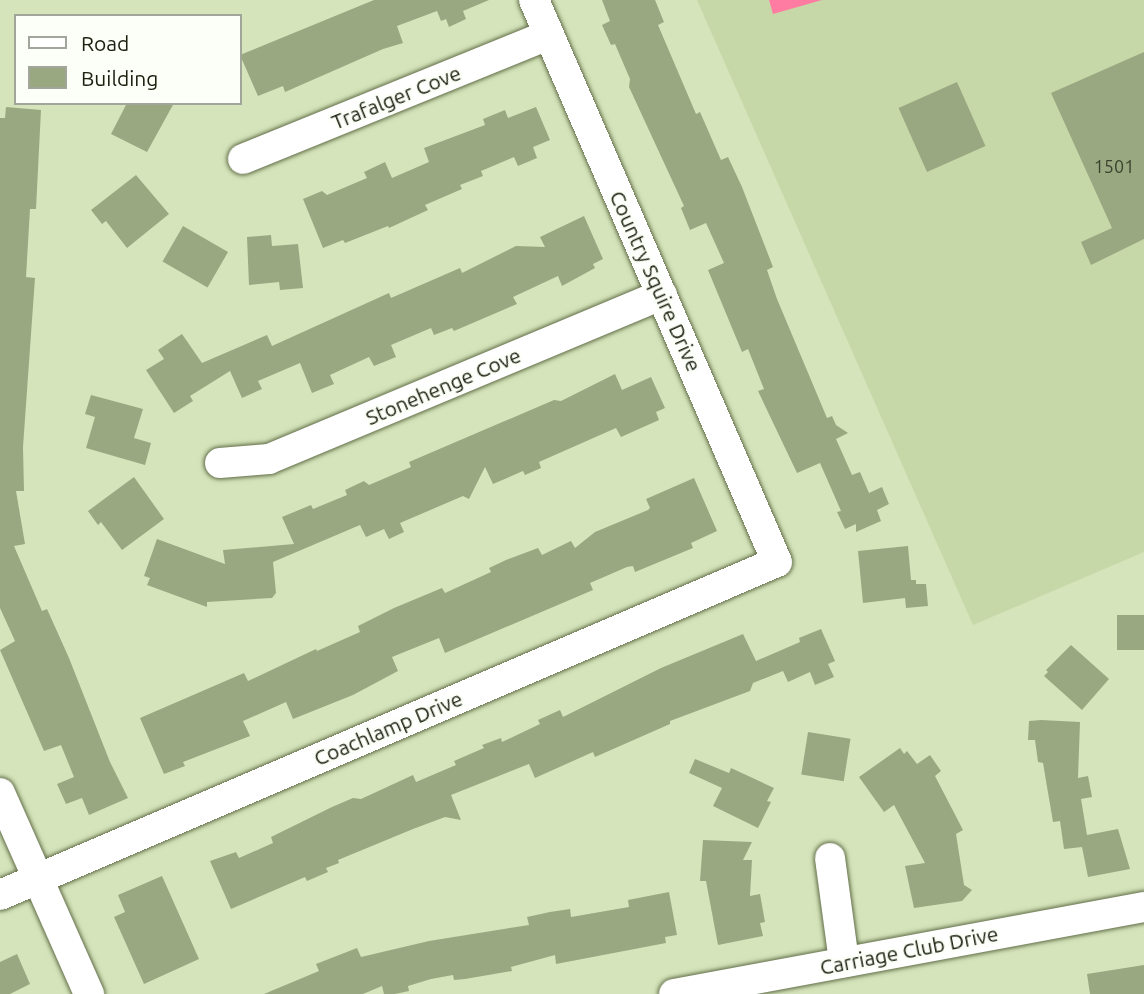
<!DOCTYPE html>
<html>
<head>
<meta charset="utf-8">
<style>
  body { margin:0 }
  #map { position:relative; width:1144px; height:994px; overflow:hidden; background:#d5e4ba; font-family:Ubuntu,sans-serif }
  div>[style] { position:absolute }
  .built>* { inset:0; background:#c7d8a8 }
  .green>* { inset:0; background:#fe7ca1 }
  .building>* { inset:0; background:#9aa881; transform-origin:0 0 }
  .roads { filter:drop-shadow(0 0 2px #626e49) drop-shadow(0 0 2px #626e49) }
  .minor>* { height:30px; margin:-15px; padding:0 15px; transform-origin:15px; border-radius:15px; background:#fff }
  span { translate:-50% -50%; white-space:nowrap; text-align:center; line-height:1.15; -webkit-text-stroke:5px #fcfff7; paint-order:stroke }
  .number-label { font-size:18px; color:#3a412c }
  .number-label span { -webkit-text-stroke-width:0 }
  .street-label { font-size:21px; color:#1a1f0f }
  .legend { position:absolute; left:14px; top:14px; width:228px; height:91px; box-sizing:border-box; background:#fcfff7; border:2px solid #a2a59a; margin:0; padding:9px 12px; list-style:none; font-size:21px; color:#1a1f0f }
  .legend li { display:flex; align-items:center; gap:14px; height:35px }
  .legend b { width:35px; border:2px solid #a2a59a }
</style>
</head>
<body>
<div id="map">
  <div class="built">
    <i style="clip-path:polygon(697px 0,1144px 0,1144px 552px,973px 625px)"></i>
  </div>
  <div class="green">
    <i style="clip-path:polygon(769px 0,822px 0,773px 14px)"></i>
  </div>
  <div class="building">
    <i style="clip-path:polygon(374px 0,489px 0,463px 11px,466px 19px,449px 27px,446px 19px,441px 21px,437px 11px,397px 26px,403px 43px,383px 49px,285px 92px,283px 86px,258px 96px,240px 55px)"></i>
    <i style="clip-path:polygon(602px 0,655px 0,664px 22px,658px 25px,696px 114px,700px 112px,721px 160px,728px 157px,742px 187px,773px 267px,767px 270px,777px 299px,827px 418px,832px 416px,836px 425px,848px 433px,836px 439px,852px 475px,860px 472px,869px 493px,882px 487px,889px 504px,877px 510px,881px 521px,856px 532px,856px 524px,845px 529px,837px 512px,841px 511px,820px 463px,797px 473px,758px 391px,764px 389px,748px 349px,742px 352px,708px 270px,724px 263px,706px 223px,690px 230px,681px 208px,684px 206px,629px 87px,630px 79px,615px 44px,611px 45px,602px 25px,610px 21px)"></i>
    <i style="clip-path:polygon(1144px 52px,1144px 239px,1091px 265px,1081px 242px,1112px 228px,1051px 93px)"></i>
    <i style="left:957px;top:82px;width:70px;height:64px;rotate:66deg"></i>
    <i style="clip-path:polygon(127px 103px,174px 103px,147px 152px,111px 134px)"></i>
    <i style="clip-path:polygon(6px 107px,41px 110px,36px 209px,30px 209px,26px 277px,35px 278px,23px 447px,24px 491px,16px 491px,25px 544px,14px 546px,42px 611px,47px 609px,69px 658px,110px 762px,128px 798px,89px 815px,82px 798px,66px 804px,57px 784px,74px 777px,61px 745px,44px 751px,0 650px,15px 641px,0 608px,0 118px,5px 118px)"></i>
    <i style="clip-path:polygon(536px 107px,550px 140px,533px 147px,537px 158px,518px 166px,514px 157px,481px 171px,483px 176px,460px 185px,462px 189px,425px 205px,428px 210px,389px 228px,388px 226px,345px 243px,343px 240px,323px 248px,303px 199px,322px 191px,327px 195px,367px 178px,364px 172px,385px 162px,392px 178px,429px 162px,424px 148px,485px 125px,483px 119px,505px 110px,508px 118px)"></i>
    <i style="clip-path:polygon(136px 175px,169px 214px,127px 248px,106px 221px,102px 224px,91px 210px)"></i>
    <i style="clip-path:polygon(584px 216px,603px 259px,593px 264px,595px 268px,562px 286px,558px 276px,513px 297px,517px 304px,454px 331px,452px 328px,434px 335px,431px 328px,391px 345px,396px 357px,374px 366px,369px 357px,330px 375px,334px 384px,312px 393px,300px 363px,258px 381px,262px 389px,242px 398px,230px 371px,190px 396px,193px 401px,174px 413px,146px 370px,164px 359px,158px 350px,182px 334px,202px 363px,267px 335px,272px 346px,389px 293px,391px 298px,460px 268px,462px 273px,516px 246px,545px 247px,540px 237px)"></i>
    <i style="left:183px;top:226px;width:52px;height:41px;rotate:30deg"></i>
    <i style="clip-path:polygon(271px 235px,272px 246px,298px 244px,303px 288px,280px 290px,279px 282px,249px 285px,247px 237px)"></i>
    <i style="clip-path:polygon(615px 374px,622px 390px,651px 377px,665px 408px,656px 412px,659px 420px,621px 437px,616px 428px,539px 462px,541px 468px,525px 475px,523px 471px,493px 484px,485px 467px,469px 499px,463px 496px,400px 523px,404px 532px,389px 539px,384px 529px,366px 537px,360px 525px,273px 562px,276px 593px,272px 598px,207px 602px,207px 607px,147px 585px,150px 578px,144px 576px,157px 539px,225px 564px,223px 550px,294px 544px,282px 517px,311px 505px,313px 509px,347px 495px,345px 490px,364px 481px,369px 485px,411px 467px,409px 462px,554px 400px,561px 401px)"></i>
    <i style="clip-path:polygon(91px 395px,143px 409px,134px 438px,151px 443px,145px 465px,86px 448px,95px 417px,85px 414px)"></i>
    <i style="clip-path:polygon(134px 477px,164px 519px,122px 550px,101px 522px,98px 525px,88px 511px)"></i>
    <i style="clip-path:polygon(694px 478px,717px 531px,691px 543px,693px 548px,635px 572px,633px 566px,627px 567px,590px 583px,593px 590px,445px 653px,439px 638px,392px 657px,398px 671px,353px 695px,293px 719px,286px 702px,243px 721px,250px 736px,183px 762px,185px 766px,164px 774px,140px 718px,244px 673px,248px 681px,316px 649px,317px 651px,360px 632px,358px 626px,394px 608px,442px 588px,445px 593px,491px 572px,489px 568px,506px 560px,538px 548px,542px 555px,571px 541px,575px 548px,595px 532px,648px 510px,650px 508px,646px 499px)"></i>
    <i style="clip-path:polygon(908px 546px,911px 580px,916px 580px,916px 584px,926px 584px,928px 606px,906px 608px,905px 598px,863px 603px,858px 551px)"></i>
    <i style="left:1144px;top:615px;width:35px;height:27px;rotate:90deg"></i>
    <i style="clip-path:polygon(821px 629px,835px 661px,828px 664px,834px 677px,815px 685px,810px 672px,788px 682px,783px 671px,753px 683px,750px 691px,670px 721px,670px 724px,595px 757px,593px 752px,535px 778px,529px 764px,451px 795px,461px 820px,445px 817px,413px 829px,338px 860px,339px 863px,326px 868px,328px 872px,307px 881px,305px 877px,231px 909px,210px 861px,236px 852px,239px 858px,273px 843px,271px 837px,332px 807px,353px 798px,361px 799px,413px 775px,416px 782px,456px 765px,454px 761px,484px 748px,482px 745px,501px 738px,502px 742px,540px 724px,538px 720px,560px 710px,563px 717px,661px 668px,743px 634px,756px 661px,800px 642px,799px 638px)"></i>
    <i style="clip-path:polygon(1071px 645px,1109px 679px,1082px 710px,1044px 676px,1048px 672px,1046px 670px)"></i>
    <i style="clip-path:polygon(1041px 720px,1080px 722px,1078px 778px,1088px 776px,1092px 797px,1081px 799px,1087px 835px,1118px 829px,1130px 869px,1088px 877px,1082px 847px,1064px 849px,1060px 821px,1053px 822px,1043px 763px,1038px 762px,1035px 740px,1028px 740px,1029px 721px)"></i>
    <i style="left:808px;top:732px;width:43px;height:43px;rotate:9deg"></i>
    <i style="clip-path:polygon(900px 748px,904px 754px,907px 751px,917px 764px,930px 755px,941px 771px,935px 776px,963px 830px,956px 834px,964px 885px,972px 890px,962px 901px,914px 908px,905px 866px,925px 863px,894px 805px,884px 812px,859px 777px)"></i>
    <i style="clip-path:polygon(695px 759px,729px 773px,731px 768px,774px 788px,767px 801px,771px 802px,758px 828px,713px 806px,722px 788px,689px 773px)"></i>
    <i style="clip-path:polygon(703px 840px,752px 842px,743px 860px,752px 860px,750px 896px,760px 894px,765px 922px,760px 923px,763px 936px,718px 945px,706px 881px,700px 881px)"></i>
    <i style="clip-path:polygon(162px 876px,199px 959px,144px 984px,114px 917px,125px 912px,118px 895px)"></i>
    <i style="clip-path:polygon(669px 892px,677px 935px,665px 937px,666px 943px,556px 964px,555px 955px,511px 967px,512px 971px,465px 979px,454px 980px,453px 975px,431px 979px,408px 986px,409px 991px,395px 994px,384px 994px,382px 986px,363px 994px,264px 994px,319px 971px,316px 964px,357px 948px,361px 957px,429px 941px,529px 925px,527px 917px,550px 912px,570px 909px,571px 917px,629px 907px,628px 900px)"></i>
    <i style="clip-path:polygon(17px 954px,30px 984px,10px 994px,0 994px,0 962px)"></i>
    <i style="clip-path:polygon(1144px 965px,1144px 994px,1090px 994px,1087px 974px)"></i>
  </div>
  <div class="roads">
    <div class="minor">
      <i style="left:243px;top:159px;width:330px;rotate:-22.1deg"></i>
      <i style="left:220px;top:463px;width:49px;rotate:-4.7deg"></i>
      <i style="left:269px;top:459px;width:426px;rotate:-22.7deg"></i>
      <i style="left:0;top:793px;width:220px;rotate:66.1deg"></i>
      <i style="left:830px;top:858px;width:105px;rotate:82.3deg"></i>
      <i style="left:0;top:895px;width:845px;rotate:-23.2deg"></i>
      <i style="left:777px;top:562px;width:612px;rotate:-113.38deg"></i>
      <i style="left:674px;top:994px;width:478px;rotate:-10.5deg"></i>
    </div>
  </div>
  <div class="number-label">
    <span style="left:1114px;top:166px">1501</span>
  </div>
  <div class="street-label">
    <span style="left:396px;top:97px;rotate:-22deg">Trafalger Cove</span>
    <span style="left:656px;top:281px;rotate:66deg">Country Squire Drive</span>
    <span style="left:443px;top:386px;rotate:-23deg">Stonehenge Cove</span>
    <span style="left:388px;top:728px;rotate:-23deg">Coachlamp Drive</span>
    <span style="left:909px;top:950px;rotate:-11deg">Carriage Club Drive</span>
  </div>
  <ul class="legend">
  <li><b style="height:9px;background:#fff"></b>Road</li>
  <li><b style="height:19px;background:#9aa881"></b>Building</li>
  </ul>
</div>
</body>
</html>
